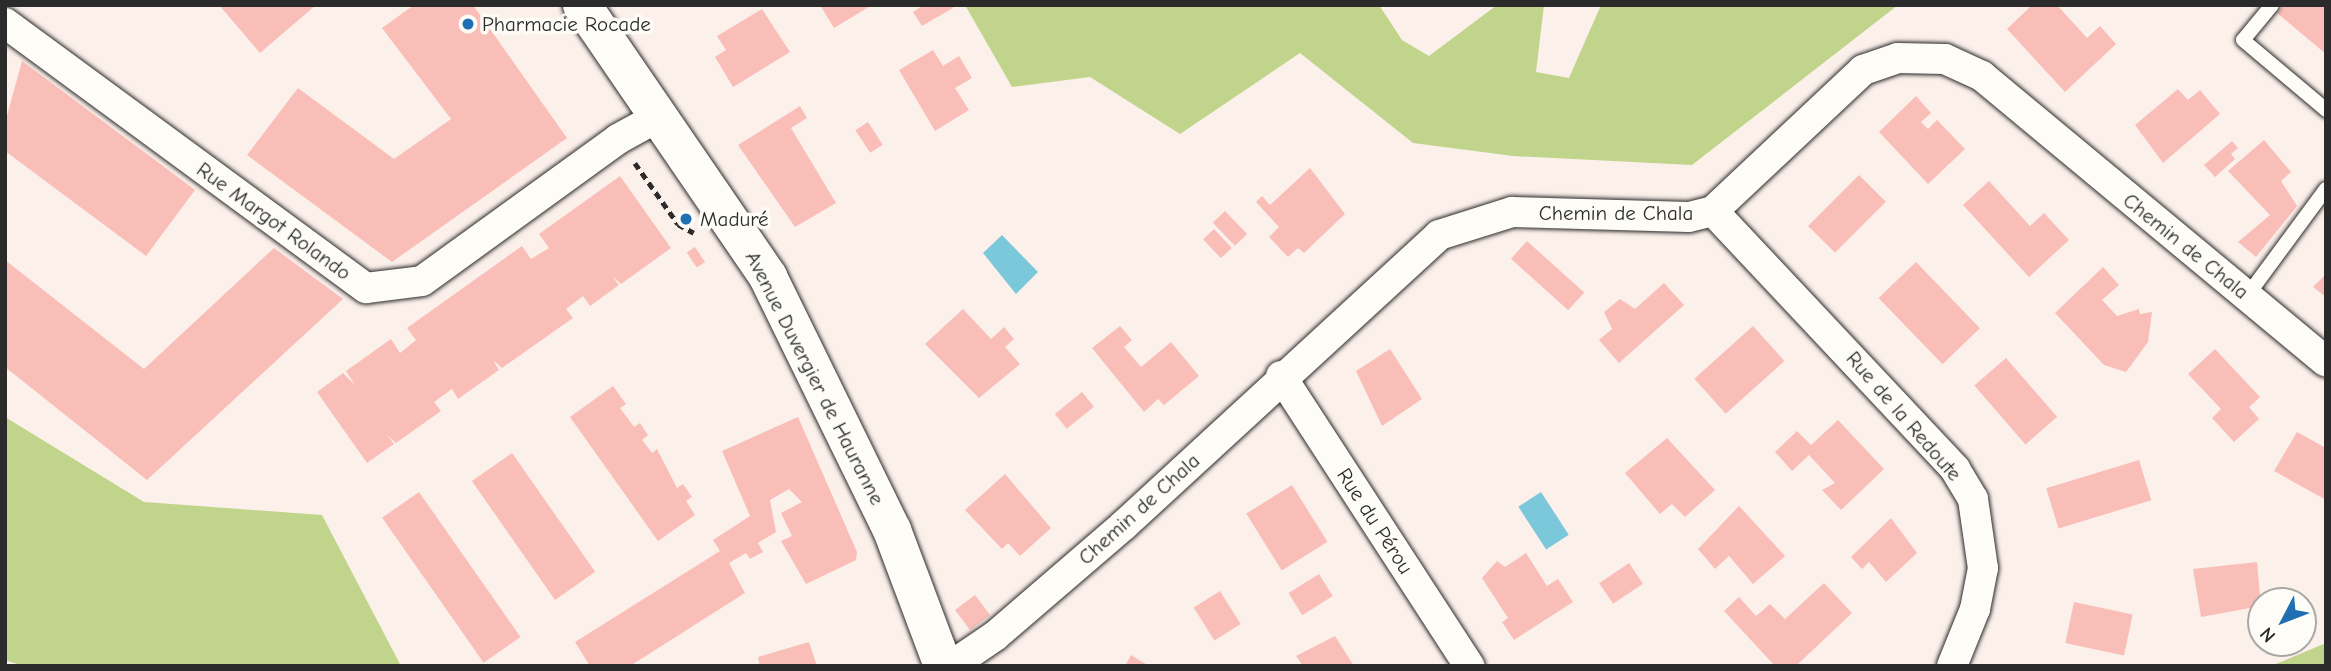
<!DOCTYPE html>
<html>
<head>
<meta charset="utf-8">
<style>
  body { margin:0 }
  #map { position:relative; width:2331px; height:671px; overflow:hidden; background:#fcf0eb; font-family:"Comic Neue",sans-serif }
  div>[style] { position:absolute }
  .green>* { inset:0; background:#c0d58b }
  .water>* { inset:0; background:#7bc8da; transform-origin:0 0 }
  .building>* { inset:0; background:#fabeb9; transform-origin:0 0 }
  .path>* { height:4.5px; margin-top:-2.25px; transform-origin:0; background:repeating-linear-gradient(90deg,#2b2b2b 0 7px,transparent 0 12px) }
  .roads { filter:drop-shadow(0 0 2px #2b2b2b) drop-shadow(0 0 2px #2b2b2b) }
  .lane>* { height:14px; margin:-7px; padding:0 7px; transform-origin:7px; border-radius:7px; background:#fdfcf7 }
  .street>* { height:30px; margin:-15px; padding:0 15px; transform-origin:15px; border-radius:15px; background:#fdfcf7 }
  .secondary>* { height:38px; margin:-19px; padding:0 19px; transform-origin:19px; border-radius:19px; background:#fdfcf7 }
  .dots>* { width:19px; height:19px; translate:-50% -50%; box-sizing:border-box; border:4px solid #fdfcf7; border-radius:50% }
  span { translate:-50% -50%; white-space:nowrap; text-align:center; line-height:1.15; -webkit-text-stroke:7px #fdfcf7; paint-order:stroke }
  .poi-label { font-size:21px; color:#2b2b2b }
  .left { translate:0 -50%; text-align:left }
  .street-label { font-size:21px; color:#2b2b2b }
  .frame { position:absolute; inset:0; border:7px solid #2b2b2b; pointer-events:none }
  .north { position:absolute; left:2247px; top:587px; width:70px; height:70px; box-sizing:border-box; background:#fdfcf7; border:2px solid #a9a8a5; border-radius:50%; rotate:228deg; font-size:19px; font-weight:700; line-height:28px; text-align:center; color:#2b2b2b }
  .north::after { content:''; display:block; margin:auto; width:24px; height:32px; background:#1f6fb2; clip-path:polygon(50% 0,100% 100%,50% 72%,0 100%) }
</style>
</head>
<body>
<div id="map">
  <div class="green">
    <i style="clip-path:polygon(965px 5px,1379px 5px,1402px 40px,1429px 56px,1497px 5px,1544px 5px,1536px 72px,1569px 78px,1601px 5px,1898px 5px,1692px 165px,1513px 156px,1413px 143px,1300px 53px,1180px 134px,1090px 77px,1012px 87px)"></i>
    <i style="clip-path:polygon(5px 417px,144px 502px,322px 515px,401px 666px,23px 666px,5px 660px)"></i>
    <i style="clip-path:polygon(2326px 643px,2326px 666px,2271px 666px)"></i>
  </div>
  <div class="water">
    <i style="clip-path:polygon(1002px 235px,1038px 272px,1016px 294px,983px 253px)"></i>
    <i style="left:1541px;top:492px;width:51px;height:27px;rotate:57deg"></i>
  </div>
  <div class="building">
    <i style="clip-path:polygon(219px 5px,316px 5px,260px 53px)"></i>
    <i style="clip-path:polygon(414px 5px,473px 5px,567px 138px,392px 262px,247px 155px,298px 88px,394px 159px,451px 119px,382px 28px)"></i>
    <i style="clip-path:polygon(820px 5px,872px 5px,834px 28px)"></i>
    <i style="clip-path:polygon(924px 5px,952px 5px,953px 8px,922px 26px,913px 12px)"></i>
    <i style="clip-path:polygon(2032px 5px,2057px 5px,2087px 38px,2100px 26px,2116px 44px,2065px 92px,2007px 29px)"></i>
    <i style="clip-path:polygon(2284px 5px,2326px 5px,2326px 54px,2277px 13px)"></i>
    <i style="clip-path:polygon(762px 9px,790px 52px,733px 87px,715px 57px,726px 50px,717px 36px)"></i>
    <i style="clip-path:polygon(933px 50px,943px 66px,959px 56px,972px 78px,955px 88px,969px 110px,935px 131px,899px 70px)"></i>
    <i style="clip-path:polygon(22px 61px,195px 190px,146px 256px,5px 151px,5px 123px)"></i>
    <i style="clip-path:polygon(2178px 89px,2188px 100px,2200px 90px,2220px 114px,2163px 163px,2135px 125px)"></i>
    <i style="clip-path:polygon(1916px 96px,1931px 113px,1921px 122px,1928px 129px,1937px 120px,1965px 149px,1928px 184px,1879px 132px)"></i>
    <i style="clip-path:polygon(800px 106px,807px 118px,791px 128px,836px 203px,795px 227px,738px 145px)"></i>
    <i style="left:868px;top:122px;width:27px;height:15px;rotate:57deg"></i>
    <i style="clip-path:polygon(2264px 140px,2291px 172px,2281px 181px,2297px 206px,2256px 257px,2238px 242px,2270px 215px,2228px 171px)"></i>
    <i style="clip-path:polygon(2232px 141px,2238px 148px,2231px 154px,2235px 159px,2215px 177px,2204px 165px)"></i>
    <i style="clip-path:polygon(1310px 168px,1345px 214px,1304px 253px,1298px 248px,1288px 257px,1269px 237px,1279px 227px,1256px 202px,1262px 196px,1270px 205px)"></i>
    <i style="left:1859px;top:175px;width:38px;height:72px;rotate:45deg"></i>
    <i style="clip-path:polygon(620px 176px,671px 248px,621px 284px,612px 276px,619px 285px,590px 306px,583px 296px,566px 309px,573px 318px,502px 368px,493px 360px,499px 370px,458px 399px,452px 389px,434px 402px,441px 411px,396px 443px,387px 435px,394px 444px,367px 463px,317px 392px,343px 373px,355px 385px,346px 371px,391px 339px,400px 353px,416px 340px,407px 328px,522px 246px,531px 259px,549px 248px,539px 234px)"></i>
    <i style="clip-path:polygon(1989px 181px,2030px 226px,2044px 213px,2069px 240px,2029px 277px,1963px 205px)"></i>
    <i style="left:1225px;top:211px;width:32px;height:17px;rotate:46deg"></i>
    <i style="left:1214px;top:229px;width:26px;height:15px;rotate:47deg"></i>
    <i style="left:1527px;top:241px;width:77px;height:24px;rotate:42deg"></i>
    <i style="left:695px;top:247px;width:18px;height:10px;rotate:56deg"></i>
    <i style="clip-path:polygon(274px 248px,343px 299px,147px 480px,5px 367px,5px 260px,144px 369px)"></i>
    <i style="left:1916px;top:262px;width:92px;height:52px;rotate:46deg"></i>
    <i style="clip-path:polygon(2103px 267px,2119px 285px,2102px 300px,2117px 316px,2139px 309px,2140px 314px,2152px 312px,2148px 342px,2126px 372px,2104px 365px,2055px 313px)"></i>
    <i style="clip-path:polygon(2326px 274px,2326px 297px,2313px 287px)"></i>
    <i style="clip-path:polygon(1664px 283px,1684px 305px,1619px 363px,1599px 340px,1612px 329px,1604px 312px,1620px 299px,1635px 309px)"></i>
    <i style="clip-path:polygon(963px 309px,991px 339px,1004px 327px,1014px 339px,1005px 347px,1020px 364px,979px 398px,925px 344px)"></i>
    <i style="clip-path:polygon(1120px 326px,1132px 340px,1124px 347px,1141px 367px,1171px 342px,1199px 376px,1164px 405px,1158px 399px,1144px 412px,1092px 348px)"></i>
    <i style="left:1753px;top:326px;width:47px;height:79px;rotate:48deg"></i>
    <i style="clip-path:polygon(1390px 349px,1422px 399px,1382px 426px,1356px 371px)"></i>
    <i style="clip-path:polygon(2215px 349px,2260px 397px,2249px 407px,2259px 419px,2234px 442px,2212px 418px,2221px 409px,2188px 374px)"></i>
    <i style="left:2006px;top:358px;width:78px;height:42px;rotate:49deg"></i>
    <i style="clip-path:polygon(613px 386px,626px 404px,620px 408px,634px 427px,640px 423px,648px 435px,642px 440px,652px 453px,657px 449px,677px 488px,683px 484px,692px 497px,686px 501px,695px 515px,658px 541px,570px 417px)"></i>
    <i style="left:1082px;top:392px;width:19px;height:35px;rotate:51deg"></i>
    <i style="clip-path:polygon(798px 417px,857px 552px,856px 560px,806px 584px,781px 541px,792px 536px,781px 513px,802px 502px,789px 489px,770px 500px,776px 532px,758px 543px,763px 552px,750px 559px,746px 553px,729px 563px,745px 593px,630px 666px,590px 666px,575px 642px,720px 551px,713px 540px,750px 516px,722px 451px)"></i>
    <i style="clip-path:polygon(1838px 420px,1884px 469px,1841px 510px,1822px 490px,1835px 483px,1809px 455px,1792px 471px,1775px 452px,1797px 431px,1811px 445px)"></i>
    <i style="clip-path:polygon(2297px 432px,2326px 448px,2326px 500px,2274px 471px)"></i>
    <i style="clip-path:polygon(1667px 438px,1715px 490px,1685px 517px,1672px 504px,1660px 514px,1625px 473px)"></i>
    <i style="left:512px;top:453px;width:145px;height:49px;rotate:55deg"></i>
    <i style="left:2139px;top:460px;width:42px;height:97px;rotate:73deg"></i>
    <i style="clip-path:polygon(1005px 474px,1051px 528px,1020px 556px,1008px 543px,1002px 549px,965px 510px)"></i>
    <i style="left:1292px;top:485px;width:67px;height:54px;rotate:58deg"></i>
    <i style="left:419px;top:492px;width:177px;height:45px;rotate:55deg"></i>
    <i style="clip-path:polygon(1739px 506px,1785px 556px,1753px 584px,1729px 556px,1715px 569px,1698px 549px)"></i>
    <i style="clip-path:polygon(1891px 518px,1917px 553px,1886px 582px,1869px 562px,1862px 569px,1851px 557px)"></i>
    <i style="clip-path:polygon(1526px 553px,1547px 586px,1558px 579px,1573px 602px,1514px 640px,1502px 622px,1508px 618px,1482px 578px,1497px 561px,1505px 567px)"></i>
    <i style="clip-path:polygon(2257px 562px,2261px 606px,2201px 617px,2193px 569px)"></i>
    <i style="left:1629px;top:563px;width:25px;height:36px;rotate:56deg"></i>
    <i style="left:1319px;top:574px;width:26px;height:36px;rotate:58deg"></i>
    <i style="clip-path:polygon(1824px 583px,1852px 613px,1796px 666px,1775px 666px,1724px 611px,1739px 597px,1756px 616px,1770px 604px,1785px 619px)"></i>
    <i style="left:1220px;top:591px;width:39px;height:31px;rotate:58deg"></i>
    <i style="left:975px;top:595px;width:25px;height:25px;rotate:53deg"></i>
    <i style="left:2074px;top:602px;width:60px;height:42px;rotate:12deg"></i>
    <i style="clip-path:polygon(1335px 636px,1354px 666px,1303px 666px,1296px 656px)"></i>
    <i style="clip-path:polygon(809px 642px,817px 666px,760px 666px,758px 657px)"></i>
    <i style="clip-path:polygon(1131px 655px,1149px 666px,1125px 666px)"></i>
  </div>
  <div class="path">
    <i style="left:635px;top:163px;width:75px;rotate:54.8deg"></i>
    <i style="left:678px;top:224px;width:18px;rotate:29deg"></i>
  </div>
  <div class="roads">
    <div class="lane">
      <i style="left:2272px;top:5px;width:45px;rotate:129.6deg"></i>
      <i style="left:2243px;top:40px;width:109px;rotate:40.1deg"></i>
      <i style="left:2247px;top:296px;width:133px;rotate:-53.6deg"></i>
    </div>
    <div class="street">
      <i style="left:5px;top:23px;width:448px;rotate:36.3deg"></i>
      <i style="left:366px;top:288px;width:56px;rotate:-7.1deg"></i>
      <i style="left:422px;top:281px;width:242px;rotate:-35.9deg"></i>
      <i style="left:618px;top:139px;width:48px;rotate:-28.7deg"></i>
      <i style="left:1713px;top:211px;width:354px;rotate:46.8deg"></i>
      <i style="left:1955px;top:469px;width:35px;rotate:59deg"></i>
      <i style="left:1973px;top:499px;width:70px;rotate:81.8deg"></i>
      <i style="left:1983px;top:568px;width:42px;rotate:101deg"></i>
      <i style="left:1975px;top:609px;width:61px;rotate:112deg"></i>
      <i style="left:1281px;top:376px;width:346px;rotate:57deg"></i>
      <i style="left:951px;top:666px;width:53px;rotate:-34.3deg"></i>
      <i style="left:995px;top:636px;width:170px;rotate:-40.7deg"></i>
      <i style="left:1124px;top:525px;width:428px;rotate:-42.6deg"></i>
      <i style="left:1439px;top:235px;width:77px;rotate:-17.5deg"></i>
      <i style="left:1512px;top:212px;width:177px;rotate:1.6deg"></i>
      <i style="left:1689px;top:217px;width:25px;rotate:-14deg"></i>
      <i style="left:1713px;top:211px;width:206px;rotate:-43.2deg"></i>
      <i style="left:1863px;top:70px;width:37px;rotate:-19deg"></i>
      <i style="left:1898px;top:58px;width:47px;rotate:1.2deg"></i>
      <i style="left:1945px;top:59px;width:41px;rotate:24.7deg"></i>
      <i style="left:1982px;top:76px;width:447px;rotate:39.7deg"></i>
    </div>
    <div class="secondary">
      <i style="left:582px;top:5px;width:330px;rotate:55.6deg"></i>
      <i style="left:768px;top:277px;width:282px;rotate:63.9deg"></i>
      <i style="left:892px;top:530px;width:145px;rotate:69.4deg"></i>
    </div>
  </div>
  <div class="dots">
    <i style="left:468px;top:24px;background:#1f6fb2"></i>
    <i style="left:686px;top:219px;background:#1f6fb2"></i>
  </div>
  <div class="poi-label">
    <span class="left" style="left:482px;top:24px">Pharmacie Rocade</span>
    <span class="left" style="left:700px;top:219px">Maduré</span>
  </div>
  <div class="street-label">
    <span style="left:1616px;top:213px">Chemin de Chala</span>
    <span style="left:274px;top:221px;rotate:36deg">Rue Margot Rolando</span>
    <span style="left:2186px;top:246px;rotate:39deg">Chemin de Chala</span>
    <span style="left:815px;top:378px;rotate:63deg">Avenue Duvergier de Hauranne</span>
    <span style="left:1904px;top:416px;rotate:49deg">Rue de la Redoute</span>
    <span style="left:1139px;top:509px;rotate:-42deg">Chemin de Chala</span>
    <span style="left:1375px;top:521px;rotate:57deg">Rue du Pérou</span>
  </div>
  <div class="frame"></div>
  <div class="north">N</div>
</div>
</body>
</html>
